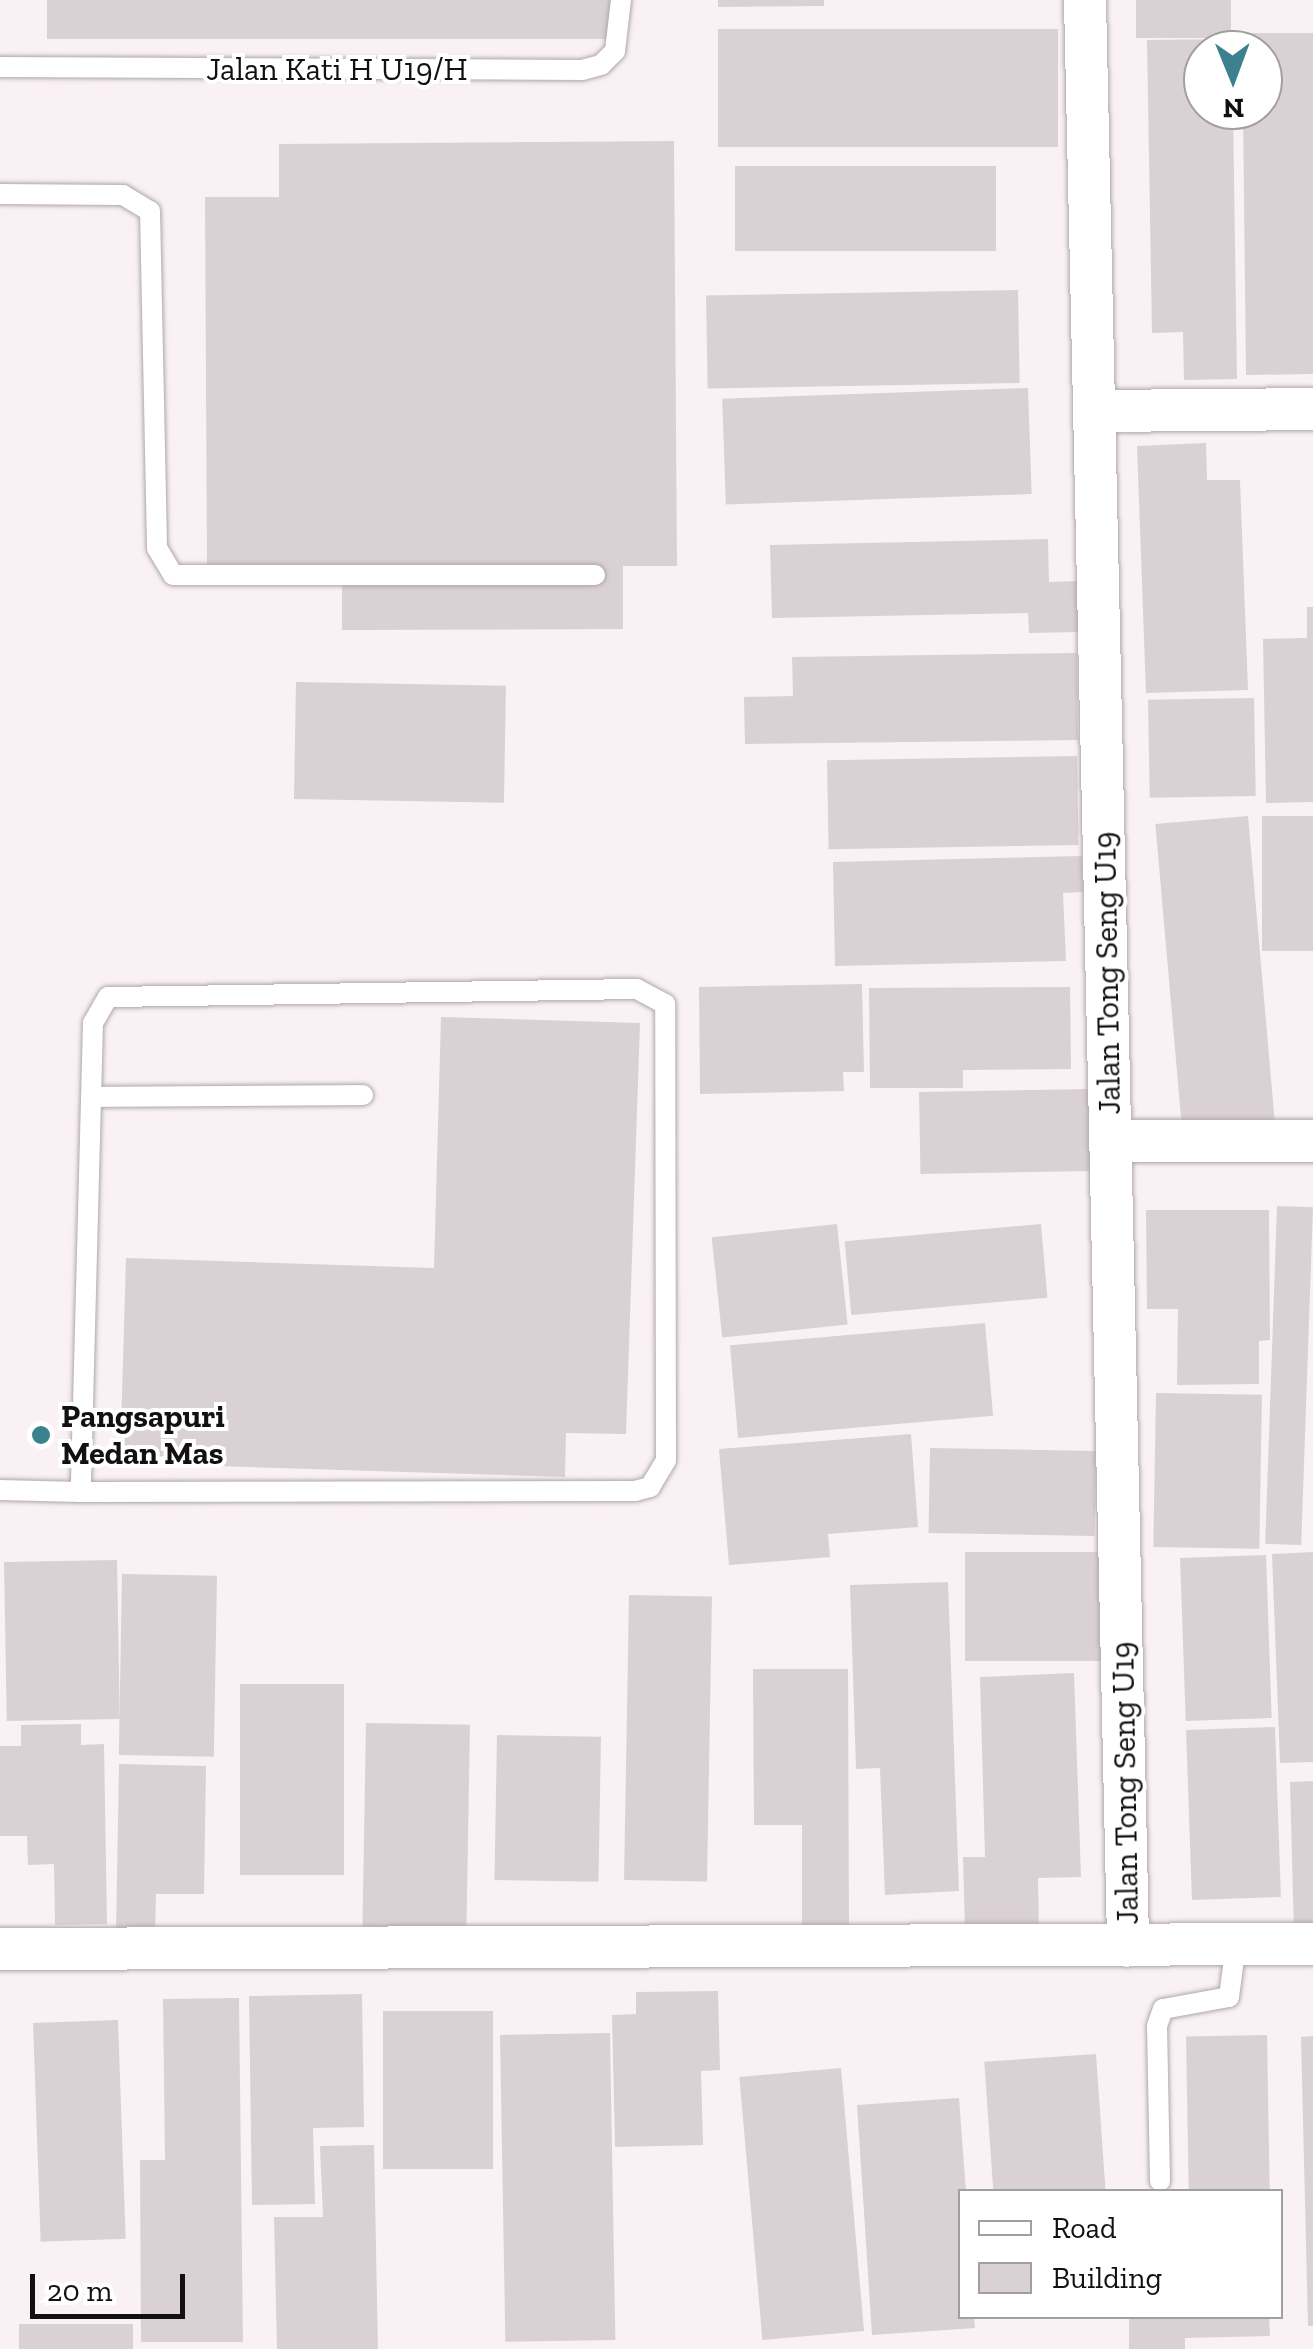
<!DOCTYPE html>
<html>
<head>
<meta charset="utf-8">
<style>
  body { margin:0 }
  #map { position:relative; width:1313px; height:2349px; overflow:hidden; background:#faf1f4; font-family:"Zilla Slab",serif }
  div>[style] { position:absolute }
  .building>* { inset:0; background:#dad1d4; transform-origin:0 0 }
  .roads { filter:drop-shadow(0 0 2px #afa7aa) drop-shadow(0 0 2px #afa7aa) }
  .lane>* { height:20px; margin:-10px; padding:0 10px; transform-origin:10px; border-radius:10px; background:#fff }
  .street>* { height:42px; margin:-21px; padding:0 21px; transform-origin:21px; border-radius:21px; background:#fff }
  .dots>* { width:28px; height:28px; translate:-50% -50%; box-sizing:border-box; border:5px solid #fff; border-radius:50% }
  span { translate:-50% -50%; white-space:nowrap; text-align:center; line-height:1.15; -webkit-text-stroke:8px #fff; paint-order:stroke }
  .street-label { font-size:32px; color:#131011 }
  .poi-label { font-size:32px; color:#131011; font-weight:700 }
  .left { translate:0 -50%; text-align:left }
  .legend { position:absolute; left:958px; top:2189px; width:325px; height:130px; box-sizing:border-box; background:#fff; border:2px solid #a19fa0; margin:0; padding:12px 18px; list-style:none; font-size:30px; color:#131011 }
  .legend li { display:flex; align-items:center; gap:20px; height:50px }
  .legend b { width:50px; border:2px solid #a19fa0 }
  .north { position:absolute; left:1183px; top:30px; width:100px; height:100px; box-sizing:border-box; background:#fff; border:2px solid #a19fa0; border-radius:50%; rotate:179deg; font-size:28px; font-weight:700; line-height:40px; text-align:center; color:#131011 }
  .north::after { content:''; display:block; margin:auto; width:35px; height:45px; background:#3c818e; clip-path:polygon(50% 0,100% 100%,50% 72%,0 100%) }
  .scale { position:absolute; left:30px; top:2274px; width:155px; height:45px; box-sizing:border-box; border:5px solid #131011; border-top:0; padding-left:12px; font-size:30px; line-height:35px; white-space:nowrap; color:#131011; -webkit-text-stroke:8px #fff; paint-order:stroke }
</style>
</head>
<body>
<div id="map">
  <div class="building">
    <i style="left:47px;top:0;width:564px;height:39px"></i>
    <i style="clip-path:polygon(718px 0,824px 0,824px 6px,718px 7px)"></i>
    <i style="left:1136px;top:0;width:95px;height:38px"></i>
    <i style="left:1058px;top:29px;width:118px;height:340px;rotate:90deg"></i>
    <i style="clip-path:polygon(1242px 33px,1313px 33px,1313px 374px,1246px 375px,1243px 110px,1263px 110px,1263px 50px,1243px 50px)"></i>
    <i style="clip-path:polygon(1232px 39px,1232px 50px,1203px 50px,1203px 110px,1233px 110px,1237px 379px,1184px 380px,1183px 332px,1152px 333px,1147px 40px)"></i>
    <i style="clip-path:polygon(674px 141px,677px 566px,623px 566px,623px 629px,342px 630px,342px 567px,207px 569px,205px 197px,279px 197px,279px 144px)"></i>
    <i style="left:996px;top:166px;width:85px;height:261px;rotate:90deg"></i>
    <i style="left:1018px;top:290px;width:93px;height:312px;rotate:89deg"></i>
    <i style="left:1028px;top:388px;width:106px;height:306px;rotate:88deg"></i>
    <i style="clip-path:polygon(1206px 443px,1207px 480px,1240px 480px,1248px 690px,1146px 693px,1137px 446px)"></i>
    <i style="clip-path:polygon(1048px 539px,1049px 582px,1079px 581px,1080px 632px,1029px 633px,1028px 613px,772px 618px,770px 545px)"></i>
    <i style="clip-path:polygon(1307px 607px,1313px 607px,1313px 802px,1266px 803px,1263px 639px,1307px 638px)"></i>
    <i style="clip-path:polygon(1077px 653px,1078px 740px,745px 744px,744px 697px,793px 696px,792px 657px)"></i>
    <i style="left:296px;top:682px;width:210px;height:117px;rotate:1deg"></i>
    <i style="left:1254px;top:698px;width:98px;height:106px;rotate:89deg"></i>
    <i style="left:1077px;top:756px;width:89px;height:250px;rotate:89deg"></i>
    <i style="left:1248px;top:816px;width:307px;height:93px;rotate:85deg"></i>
    <i style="left:1313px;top:816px;width:135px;height:51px;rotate:90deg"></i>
    <i style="clip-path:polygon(1082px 856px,1083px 892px,1063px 893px,1066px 961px,835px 966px,833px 862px)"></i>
    <i style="clip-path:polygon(862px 984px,864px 1072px,843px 1072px,844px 1091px,700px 1094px,699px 987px)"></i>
    <i style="clip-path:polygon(1070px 987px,1071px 1069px,963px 1070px,963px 1088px,870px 1088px,869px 988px)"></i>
    <i style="clip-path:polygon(441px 1017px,640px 1023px,626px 1434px,566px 1433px,565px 1477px,120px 1463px,126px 1258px,434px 1268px)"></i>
    <i style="left:1091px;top:1089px;width:82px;height:172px;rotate:89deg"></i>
    <i style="left:1277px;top:1206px;width:36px;height:338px;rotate:2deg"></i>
    <i style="clip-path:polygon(1146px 1210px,1269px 1210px,1270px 1340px,1259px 1341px,1259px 1384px,1177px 1385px,1178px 1309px,1147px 1309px)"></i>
    <i style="left:837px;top:1224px;width:101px;height:126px;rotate:84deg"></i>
    <i style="left:1041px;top:1224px;width:74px;height:197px;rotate:85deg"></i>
    <i style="left:985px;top:1323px;width:93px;height:256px;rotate:85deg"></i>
    <i style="left:1156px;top:1393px;width:106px;height:154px;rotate:1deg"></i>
    <i style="clip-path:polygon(911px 1434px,918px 1527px,828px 1534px,830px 1557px,729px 1565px,719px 1449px)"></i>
    <i style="left:930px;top:1448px;width:166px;height:85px;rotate:1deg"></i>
    <i style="left:965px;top:1552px;width:138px;height:109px"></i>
    <i style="clip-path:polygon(1313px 1552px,1313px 1762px,1280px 1763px,1272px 1554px)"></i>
    <i style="left:1266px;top:1555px;width:163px;height:86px;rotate:88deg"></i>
    <i style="left:117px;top:1560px;width:159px;height:113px;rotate:89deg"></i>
    <i style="left:122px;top:1574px;width:95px;height:181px;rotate:1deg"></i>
    <i style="clip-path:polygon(948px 1582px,959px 1891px,885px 1895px,880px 1768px,856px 1769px,850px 1585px)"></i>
    <i style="left:629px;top:1595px;width:83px;height:285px;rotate:1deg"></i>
    <i style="clip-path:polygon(753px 1669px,848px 1669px,849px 1934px,802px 1934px,802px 1825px,754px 1825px)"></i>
    <i style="clip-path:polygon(1074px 1673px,1081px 1877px,1038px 1878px,1039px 1929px,965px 1931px,963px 1857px,985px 1857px,980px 1677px)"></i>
    <i style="left:240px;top:1684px;width:104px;height:191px"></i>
    <i style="left:366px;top:1723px;width:104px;height:217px;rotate:1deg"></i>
    <i style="clip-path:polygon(81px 1724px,81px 1745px,104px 1744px,107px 1924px,55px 1925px,54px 1864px,28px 1865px,27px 1836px,0 1836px,0 1746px,21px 1746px,21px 1725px)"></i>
    <i style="left:1275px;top:1727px;width:170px;height:89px;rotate:88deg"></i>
    <i style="left:497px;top:1735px;width:104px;height:145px;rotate:1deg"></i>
    <i style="clip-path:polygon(119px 1764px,206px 1766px,204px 1894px,156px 1894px,155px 1934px,116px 1933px)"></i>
    <i style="clip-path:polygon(1313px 1781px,1313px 1932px,1294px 1933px,1290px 1782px)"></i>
    <i style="clip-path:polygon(718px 1991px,720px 2070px,701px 2071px,703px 2145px,615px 2147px,612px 2015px,636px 2014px,636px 1992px)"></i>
    <i style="clip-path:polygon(362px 1994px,364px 2127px,313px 2128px,315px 2204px,252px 2205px,249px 1996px)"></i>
    <i style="clip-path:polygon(239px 1998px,243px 2342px,141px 2342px,140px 2160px,165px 2160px,163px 1999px)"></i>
    <i style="left:493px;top:2011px;width:158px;height:110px;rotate:90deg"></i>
    <i style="left:118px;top:2020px;width:219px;height:85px;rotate:88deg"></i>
    <i style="left:610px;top:2033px;width:307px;height:110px;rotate:89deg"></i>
    <i style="left:1267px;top:2035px;width:157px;height:81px;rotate:89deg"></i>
    <i style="clip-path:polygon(1313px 2036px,1313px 2326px,1308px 2326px,1301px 2037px)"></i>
    <i style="left:1096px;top:2054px;width:138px;height:112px;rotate:86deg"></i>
    <i style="left:841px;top:2068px;width:264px;height:102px;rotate:85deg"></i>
    <i style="clip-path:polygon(959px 2098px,966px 2192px,961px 2192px,961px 2316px,974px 2316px,975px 2328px,872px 2335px,857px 2105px)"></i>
    <i style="clip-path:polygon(374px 2145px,378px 2349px,277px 2349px,274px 2217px,323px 2217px,320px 2146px)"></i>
    <i style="clip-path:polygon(1129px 2316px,1269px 2316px,1270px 2336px,1185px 2338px,1185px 2349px,1129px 2349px)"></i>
    <i style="left:19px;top:2324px;width:114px;height:25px"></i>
  </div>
  <div class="roads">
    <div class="lane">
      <i style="left:0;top:67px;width:582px;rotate:0.3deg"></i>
      <i style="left:582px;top:70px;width:20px;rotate:-15deg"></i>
      <i style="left:601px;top:65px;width:20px;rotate:-45deg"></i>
      <i style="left:615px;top:51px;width:51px;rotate:-83.3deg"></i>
      <i style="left:0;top:194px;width:123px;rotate:0.5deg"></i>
      <i style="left:123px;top:195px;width:31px;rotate:31deg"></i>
      <i style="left:150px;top:211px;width:337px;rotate:88.8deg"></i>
      <i style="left:157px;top:548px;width:31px;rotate:59deg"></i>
      <i style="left:173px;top:575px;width:422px"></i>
      <i style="left:91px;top:1097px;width:272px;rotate:-0.4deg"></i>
      <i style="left:0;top:1490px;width:81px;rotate:1.4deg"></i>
      <i style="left:81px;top:1492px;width:554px;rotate:-0.1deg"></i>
      <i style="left:635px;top:1491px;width:16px;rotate:-15deg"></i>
      <i style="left:650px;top:1487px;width:31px;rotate:-59deg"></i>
      <i style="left:666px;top:1460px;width:456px;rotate:-90.1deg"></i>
      <i style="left:665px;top:1004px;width:32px;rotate:-152deg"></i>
      <i style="left:637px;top:989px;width:529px;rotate:179.13deg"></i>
      <i style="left:108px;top:997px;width:30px;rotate:120deg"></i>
      <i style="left:93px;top:1023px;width:469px;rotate:91.5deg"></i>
      <i style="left:1160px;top:2181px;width:155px;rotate:-91.1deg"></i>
      <i style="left:1157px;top:2026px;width:18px;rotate:-71deg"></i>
      <i style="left:1163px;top:2009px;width:67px;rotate:-10.3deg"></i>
      <i style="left:1229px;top:1997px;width:53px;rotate:-82.5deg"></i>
    </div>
    <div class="street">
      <i style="left:1085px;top:0;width:1946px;rotate:88.73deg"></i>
      <i style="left:1095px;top:411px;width:218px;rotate:-0.5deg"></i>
      <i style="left:1111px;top:1141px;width:202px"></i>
      <i style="left:0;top:1949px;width:1313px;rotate:-0.22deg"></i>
    </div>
  </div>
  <div class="dots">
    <i style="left:41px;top:1435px;background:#3c818e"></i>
  </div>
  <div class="street-label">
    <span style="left:337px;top:69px">Jalan Kati H U19/H</span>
    <span style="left:1107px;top:973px;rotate:-91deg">Jalan Tong Seng U19</span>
    <span style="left:1125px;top:1783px;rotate:-91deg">Jalan Tong Seng U19</span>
  </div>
  <div class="poi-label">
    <span class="left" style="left:61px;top:1435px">Pangsapuri<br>Medan Mas</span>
  </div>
  <ul class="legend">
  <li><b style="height:12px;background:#fff"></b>Road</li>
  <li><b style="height:28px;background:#dad1d4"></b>Building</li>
  </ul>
  <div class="north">N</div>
  <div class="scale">20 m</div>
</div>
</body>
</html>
